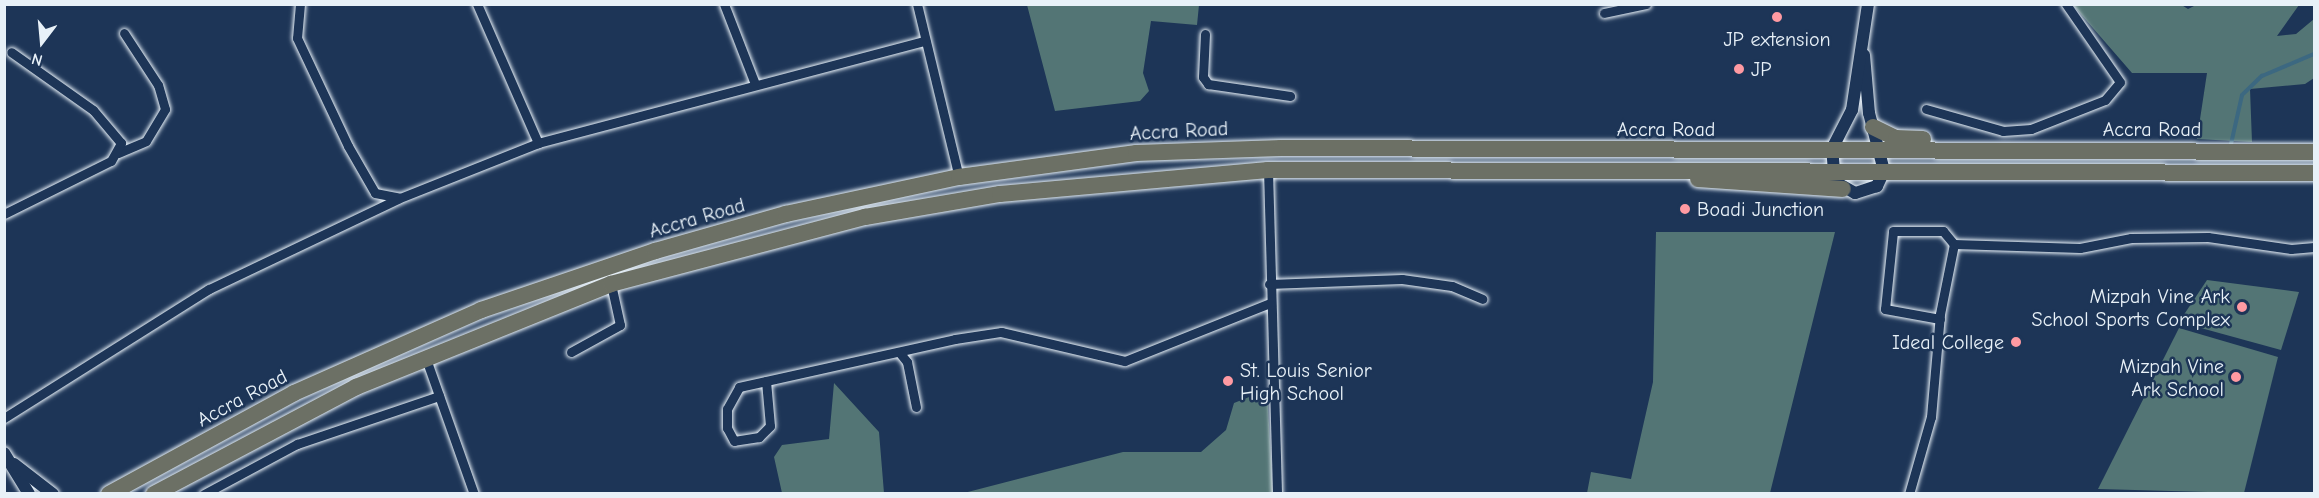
<!DOCTYPE html>
<html>
<head>
<meta charset="utf-8">
<style>
  body { margin:0 }
  #map { position:relative; width:2319px; height:498px; overflow:hidden; background:#1d3557; font-family:"Comic Neue",sans-serif }
  div>[style] { position:absolute }
  .green>* { inset:0; background:#537575 }
  .stream>* { height:4px; margin:-2px; padding:0 2px; transform-origin:2px; border-radius:2px; background:#3c6881 }
  .roads { filter:drop-shadow(0 0 2px #e8f1f8) drop-shadow(0 0 2px #e8f1f8) }
  .minor>* { height:9px; margin:-4.5px; padding:0 4.5px; transform-origin:4.5px; border-radius:4.5px; background:#1d3557 }
  .tertiary>* { height:12px; margin:-6px; padding:0 6px; transform-origin:6px; border-radius:6px; background:#1d3557 }
  .trunk>* { height:16px; margin:-8px; padding:0 8px; transform-origin:8px; border-radius:8px; background:#6c7065 }
  .dots>* { width:16px; height:16px; translate:-50% -50%; box-sizing:border-box; border:3px solid #1d3557; border-radius:50% }
  span { translate:-50% -50%; white-space:nowrap; text-align:center; line-height:1.15; -webkit-text-stroke:5px #1d3557; paint-order:stroke }
  .poi-label { font-size:20px; color:#e8f1f8 }
  .left { translate:0 -50%; text-align:left }
  .right { translate:-100% -50%; text-align:right }
  .street-label { font-size:20px; color:#e8f1f8 }
  .frame { position:absolute; inset:0; border:6px solid #e8f1f8; pointer-events:none }
  .north { position:absolute; left:12px; top:12px; width:60px; height:60px; -webkit-text-stroke:4px #1d3557; paint-order:stroke; rotate:196deg; font-size:16px; font-weight:700; line-height:24px; text-align:center; color:#e8f1f8 }
  .north::after { content:''; display:block; margin:auto; width:21px; height:27px; background:#e8f1f8; clip-path:polygon(50% 0,100% 100%,50% 72%,0 100%) }
</style>
</head>
<body>
<div id="map">
  <div class="green">
    <i style="clip-path:polygon(2180px 4px,2188px 9px,2198px 4px,2299px 5px,2277px 36px,2296px 34px,2314px 19px,2314px 78px,2305px 84px,2250px 89px,2252px 142px,2197px 139px,2207px 73px,2132px 73px,2073px 5px)"></i>
    <i style="clip-path:polygon(1027px 5px,1027px 4px,1199px 5px,1197px 25px,1151px 21px,1143px 73px,1149px 91px,1140px 101px,1055px 111px)"></i>
    <i style="clip-path:polygon(1656px 232px,1835px 232px,1770px 493px,1587px 493px,1591px 472px,1631px 479px,1653px 382px)"></i>
    <i style="clip-path:polygon(2207px 280px,2299px 292px,2281px 350px,2179px 322px)"></i>
    <i style="clip-path:polygon(2179px 328px,2278px 357px,2244px 493px,2098px 489px)"></i>
    <i style="clip-path:polygon(834px 383px,879px 432px,884px 493px,782px 493px,774px 457px,782px 445px,829px 439px)"></i>
    <i style="clip-path:polygon(1267px 390px,1273px 493px,960px 494px,1123px 452px,1201px 452px,1226px 430px,1234px 403px)"></i>
  </div>
  <div class="stream">
    <i style="left:2231px;top:144px;width:50px;rotate:-77.3deg"></i>
    <i style="left:2242px;top:95px;width:28px;rotate:-44deg"></i>
    <i style="left:2262px;top:76px;width:56px;rotate:-22.9deg"></i>
  </div>
  <div class="roads">
    <div class="minor">
      <i style="left:300px;top:4px;width:34px;rotate:95deg"></i>
      <i style="left:297px;top:38px;width:119px;rotate:64.7deg"></i>
      <i style="left:348px;top:146px;width:54px;rotate:60.1deg"></i>
      <i style="left:375px;top:193px;width:25px;rotate:11deg"></i>
      <i style="left:400px;top:198px;width:149px;rotate:-21.7deg"></i>
      <i style="left:538px;top:143px;width:400px;rotate:-14.8deg"></i>
      <i style="left:477px;top:4px;width:152px;rotate:66.3deg"></i>
      <i style="left:724px;top:4px;width:86px;rotate:68.8deg"></i>
      <i style="left:917px;top:4px;width:178px;rotate:76.4deg"></i>
      <i style="left:1604px;top:13px;width:43px;rotate:-12.1deg"></i>
      <i style="left:1205px;top:34px;width:43px;rotate:92.7deg"></i>
      <i style="left:1203px;top:77px;width:9px;rotate:54deg"></i>
      <i style="left:1208px;top:84px;width:83px;rotate:8.3deg"></i>
      <i style="left:1926px;top:109px;width:80px;rotate:15.9deg"></i>
      <i style="left:2003px;top:131px;width:28px;rotate:-4deg"></i>
      <i style="left:2031px;top:129px;width:79px;rotate:-21.4deg"></i>
      <i style="left:2105px;top:100px;width:23px;rotate:-50deg"></i>
      <i style="left:2120px;top:82px;width:95px;rotate:-124.7deg"></i>
      <i style="left:118px;top:153px;width:30px;rotate:-23deg"></i>
      <i style="left:146px;top:141px;width:37px;rotate:-59deg"></i>
      <i style="left:165px;top:109px;width:25px;rotate:-106deg"></i>
      <i style="left:158px;top:85px;width:62px;rotate:-123.2deg"></i>
      <i style="left:1268px;top:170px;width:324px;rotate:88.4deg"></i>
      <i style="left:4px;top:214px;width:119px;rotate:-26.4deg"></i>
      <i style="left:111px;top:161px;width:21px;rotate:-61deg"></i>
      <i style="left:121px;top:143px;width:43px;rotate:-130.3deg"></i>
      <i style="left:93px;top:110px;width:100px;rotate:-144.7deg"></i>
      <i style="left:1269px;top:284px;width:133px;rotate:-2.2deg"></i>
      <i style="left:1402px;top:279px;width:50px;rotate:8deg"></i>
      <i style="left:1452px;top:286px;width:33px;rotate:23deg"></i>
      <i style="left:1940px;top:319px;width:56px;rotate:-169.7deg"></i>
      <i style="left:1885px;top:309px;width:78px;rotate:-84.1deg"></i>
      <i style="left:1893px;top:231px;width:50px"></i>
      <i style="left:1943px;top:231px;width:17px;rotate:50deg"></i>
      <i style="left:571px;top:352px;width:56px;rotate:-28.9deg"></i>
      <i style="left:620px;top:325px;width:42px;rotate:-102.4deg"></i>
      <i style="left:899px;top:352px;width:13px;rotate:51deg"></i>
      <i style="left:907px;top:362px;width:46px;rotate:78.7deg"></i>
      <i style="left:425px;top:356px;width:146px;rotate:70.5deg"></i>
      <i style="left:766px;top:381px;width:45px;rotate:84.9deg"></i>
      <i style="left:770px;top:426px;width:16px;rotate:135deg"></i>
      <i style="left:759px;top:437px;width:25px;rotate:171deg"></i>
      <i style="left:734px;top:441px;width:15px;rotate:-118deg"></i>
      <i style="left:727px;top:428px;width:19px;rotate:-90deg"></i>
      <i style="left:727px;top:409px;width:25px;rotate:-61deg"></i>
      <i style="left:739px;top:387px;width:221px;rotate:-12.5deg"></i>
      <i style="left:955px;top:339px;width:47px;rotate:-8.7deg"></i>
      <i style="left:1001px;top:332px;width:127px;rotate:13.2deg"></i>
      <i style="left:1125px;top:361px;width:156px;rotate:-21.8deg"></i>
      <i style="left:4px;top:418px;width:242px;rotate:-32.2deg"></i>
      <i style="left:209px;top:289px;width:209px;rotate:-25.5deg"></i>
      <i style="left:204px;top:494px;width:106px;rotate:-28.3deg"></i>
      <i style="left:297px;top:444px;width:150px;rotate:-18.7deg"></i>
      <i style="left:1909px;top:494px;width:80px;rotate:-74.1deg"></i>
      <i style="left:1931px;top:417px;width:103px;rotate:-85deg"></i>
      <i style="left:1940px;top:314px;width:71px;rotate:-78.7deg"></i>
      <i style="left:1954px;top:244px;width:126px;rotate:1.8deg"></i>
      <i style="left:2080px;top:248px;width:52px;rotate:-11.1deg"></i>
      <i style="left:2131px;top:238px;width:77px;rotate:-0.7deg"></i>
      <i style="left:2208px;top:237px;width:84px;rotate:8.2deg"></i>
      <i style="left:2291px;top:249px;width:23px;rotate:-5deg"></i>
    </div>
    <div class="tertiary">
      <i style="left:1864px;top:55px;width:58px;rotate:85.1deg"></i>
      <i style="left:1869px;top:113px;width:60px;rotate:75.5deg"></i>
      <i style="left:1884px;top:171px;width:17px;rotate:115deg"></i>
      <i style="left:1877px;top:186px;width:23px;rotate:162deg"></i>
      <i style="left:1855px;top:193px;width:23px;rotate:-151deg"></i>
      <i style="left:1835px;top:182px;width:33px;rotate:-95deg"></i>
      <i style="left:1832px;top:149px;width:44px;rotate:-62.9deg"></i>
      <i style="left:1852px;top:110px;width:107px;rotate:-81.4deg"></i>
      <i style="left:4px;top:453px;width:48px;rotate:58.6deg"></i>
      <i style="left:14px;top:464px;width:49px;rotate:37.6deg"></i>
    </div>
    <div class="trunk">
      <i style="left:1873px;top:127px;width:25px;rotate:26deg"></i>
      <i style="left:1896px;top:138px;width:27px;rotate:2deg"></i>
      <i style="left:1698px;top:179px;width:145px;rotate:3.9deg"></i>
      <i style="left:109px;top:494px;width:211px;rotate:-28.6deg"></i>
      <i style="left:294px;top:393px;width:205px;rotate:-23.9deg"></i>
      <i style="left:481px;top:310px;width:184px;rotate:-18.7deg"></i>
      <i style="left:655px;top:251px;width:136px;rotate:-15.8deg"></i>
      <i style="left:786px;top:214px;width:177px;rotate:-12.1deg"></i>
      <i style="left:959px;top:177px;width:179px;rotate:-7.7deg"></i>
      <i style="left:1136px;top:153px;width:145px;rotate:-2deg"></i>
      <i style="left:1281px;top:148px;width:1033px;rotate:0.22deg"></i>
      <i style="left:154px;top:494px;width:229px;rotate:-27.9deg"></i>
      <i style="left:356px;top:387px;width:275px;rotate:-22deg"></i>
      <i style="left:611px;top:284px;width:263px;rotate:-14.8deg"></i>
      <i style="left:865px;top:217px;width:137px;rotate:-9.7deg"></i>
      <i style="left:1000px;top:194px;width:269px;rotate:-5.1deg"></i>
      <i style="left:1268px;top:170px;width:1046px;rotate:0.16deg"></i>
    </div>
  </div>
  <div class="dots">
    <i style="left:1777px;top:17px;background:#ff9aa2"></i>
    <i style="left:1739px;top:69px;background:#ff9aa2"></i>
    <i style="left:1685px;top:209px;background:#ff9aa2"></i>
    <i style="left:2242px;top:307px;background:#ff9aa2"></i>
    <i style="left:2016px;top:342px;background:#ff9aa2"></i>
    <i style="left:2236px;top:377px;background:#ff9aa2"></i>
    <i style="left:1228px;top:381px;background:#ff9aa2"></i>
  </div>
  <div class="poi-label">
    <span style="left:1777px;top:39px">JP extension</span>
    <span class="left" style="left:1751px;top:69px">JP</span>
    <span class="left" style="left:1697px;top:209px">Boadi Junction</span>
    <span class="right" style="left:2230px;top:308px">Mizpah Vine Ark<br>School Sports Complex</span>
    <span class="right" style="left:2004px;top:342px">Ideal College</span>
    <span class="right" style="left:2224px;top:378px">Mizpah Vine<br>Ark School</span>
    <span class="left" style="left:1240px;top:382px">St. Louis Senior<br>High School</span>
  </div>
  <div class="street-label">
    <span style="left:1666px;top:129px">Accra Road</span>
    <span style="left:2152px;top:129px">Accra Road</span>
    <span style="left:1179px;top:131px;rotate:-3deg">Accra Road</span>
    <span style="left:697px;top:218px;rotate:-16deg">Accra Road</span>
    <span style="left:242px;top:398px;rotate:-28deg">Accra Road</span>
  </div>
  <div class="frame"></div>
  <div class="north">N</div>
</div>
</body>
</html>
